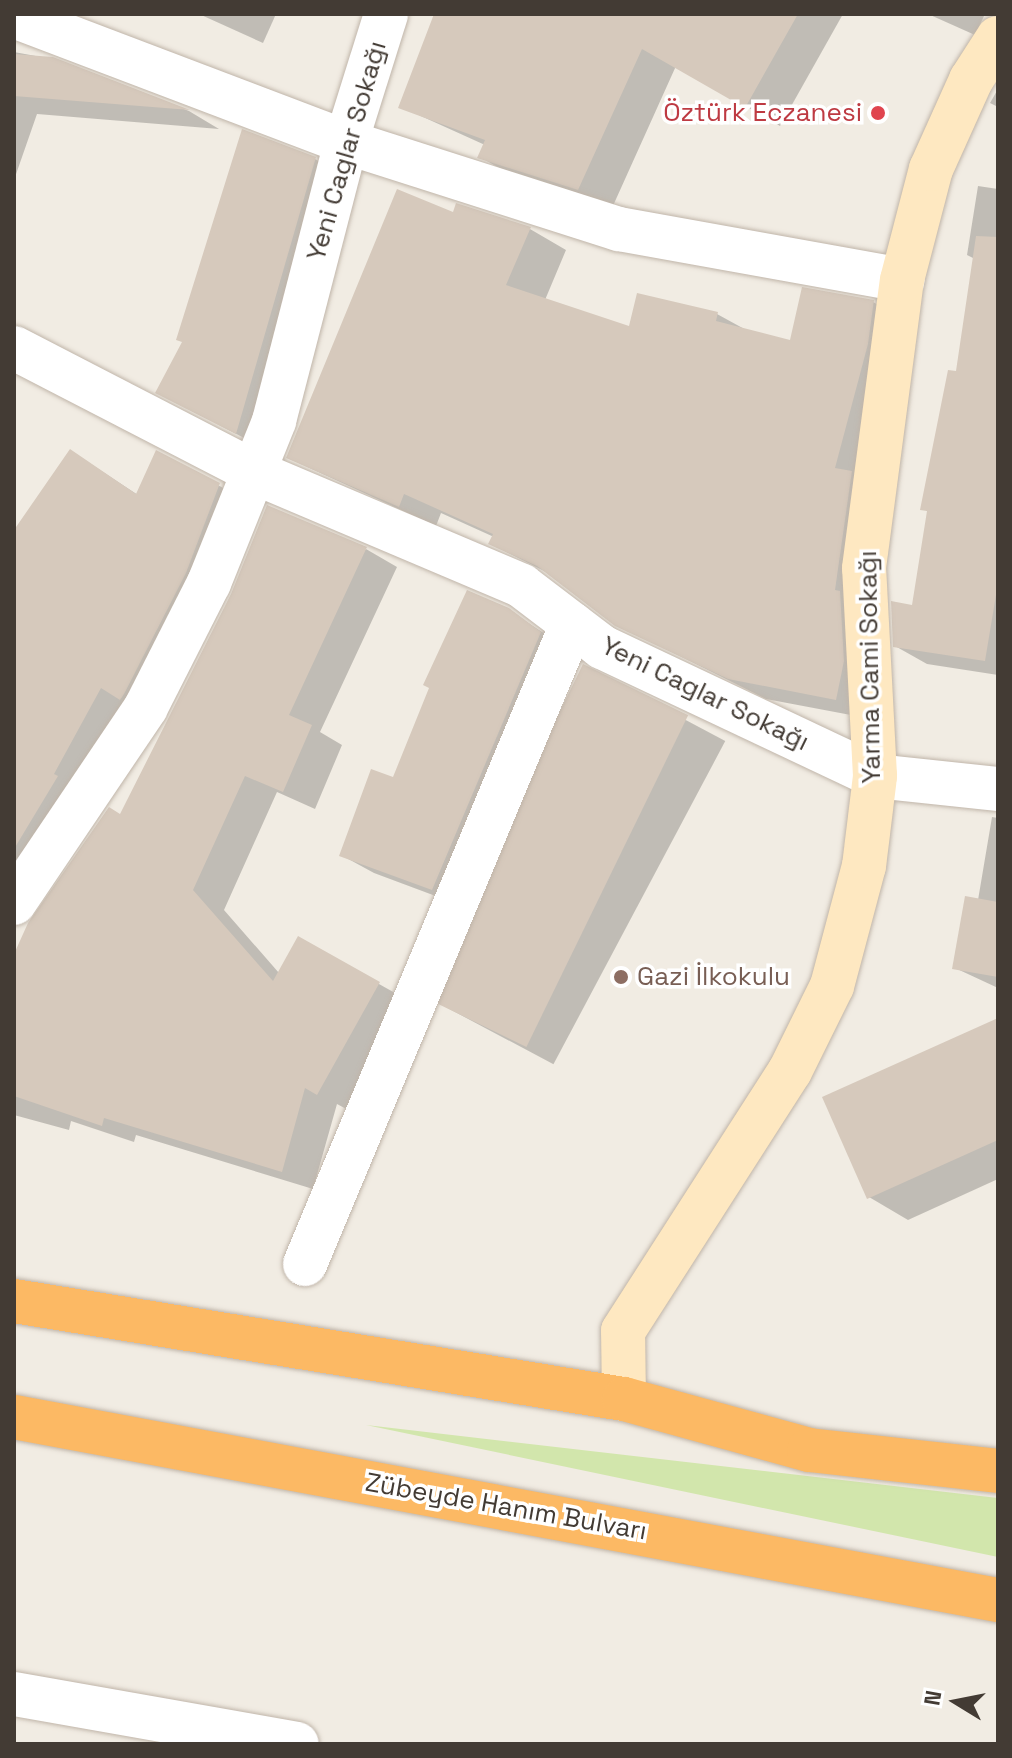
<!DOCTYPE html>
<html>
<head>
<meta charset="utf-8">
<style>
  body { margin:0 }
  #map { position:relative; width:1012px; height:1758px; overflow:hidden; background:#f1ece3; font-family:"Space Grotesk",sans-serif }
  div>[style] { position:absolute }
  .green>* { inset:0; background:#d2e6ac }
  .shadow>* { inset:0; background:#0003; transform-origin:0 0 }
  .building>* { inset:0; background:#d6c9bc; transform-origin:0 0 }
  .roads { filter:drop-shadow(0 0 2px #c0b5a9) drop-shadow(0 0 2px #c0b5a9) }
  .street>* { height:44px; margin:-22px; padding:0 22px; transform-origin:22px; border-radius:22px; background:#fff }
  .secondary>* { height:44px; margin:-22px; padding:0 22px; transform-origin:22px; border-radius:22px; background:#fee8c1 }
  .highway>* { height:44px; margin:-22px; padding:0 22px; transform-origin:22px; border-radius:22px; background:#fcb964 }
  .dots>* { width:22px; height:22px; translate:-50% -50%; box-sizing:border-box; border:4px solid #fff; border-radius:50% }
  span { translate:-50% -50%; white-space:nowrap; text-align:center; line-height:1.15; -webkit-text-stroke:7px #fff; paint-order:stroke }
  .health-label { font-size:26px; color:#be3a42 }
  .right { translate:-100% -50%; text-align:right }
  .street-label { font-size:26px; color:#433b34 }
  .education-label { font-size:26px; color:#785e54 }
  .left { translate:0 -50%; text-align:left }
  .frame { position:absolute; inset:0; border:16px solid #433b34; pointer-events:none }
  .north { position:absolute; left:916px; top:1662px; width:80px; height:80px; -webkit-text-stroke:6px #fff; paint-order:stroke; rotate:280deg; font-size:22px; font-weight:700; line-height:32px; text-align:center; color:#433b34 }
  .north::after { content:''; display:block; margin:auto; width:28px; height:36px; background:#433b34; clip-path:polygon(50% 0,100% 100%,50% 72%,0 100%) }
</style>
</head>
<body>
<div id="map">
  <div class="green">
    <i style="clip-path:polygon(366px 1425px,998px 1498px,998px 1557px)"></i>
  </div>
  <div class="shadow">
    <i style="clip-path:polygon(199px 14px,276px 14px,263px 43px)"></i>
    <i style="clip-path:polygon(436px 14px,843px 14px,780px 126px,676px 66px,612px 208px,513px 176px,480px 157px,485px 145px,401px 107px)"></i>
    <i style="clip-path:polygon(928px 14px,985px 14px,975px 35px)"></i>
    <i style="clip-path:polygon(14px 52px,52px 59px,189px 111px,219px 129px,37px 114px,14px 180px)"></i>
    <i style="clip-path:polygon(998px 89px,998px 107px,990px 103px)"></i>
    <i style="clip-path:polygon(315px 159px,343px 175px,263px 448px,185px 407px)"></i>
    <i style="clip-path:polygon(978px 186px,998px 189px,998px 675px,927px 664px,895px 646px,914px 607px,929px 512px,922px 508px,957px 374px,975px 259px,967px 255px)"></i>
    <i style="clip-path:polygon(454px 215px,530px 229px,566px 250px,545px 300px,630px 328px,717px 314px,748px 331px,792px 343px,873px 302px,910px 323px,872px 719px,766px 699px,616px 624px,554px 576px,491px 544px,494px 537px,441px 513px,436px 526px,288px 458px)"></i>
    <i style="clip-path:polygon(71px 451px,138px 495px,157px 452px,249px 502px,14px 883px,14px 540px)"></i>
    <i style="clip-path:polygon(366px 549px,397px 567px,320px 732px,342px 745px,315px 809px,277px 792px,224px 910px,279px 973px,299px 939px,411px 1002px,350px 1111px,337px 1104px,313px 1189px,136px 1135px,134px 1142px,71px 1121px,69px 1130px,14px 1115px,14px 959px,120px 816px)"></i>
    <i style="clip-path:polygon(508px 610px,573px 652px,465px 907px,374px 873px,341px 855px)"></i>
    <i style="left:584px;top:666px;width:160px;height:366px;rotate:28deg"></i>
    <i style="clip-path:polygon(992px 817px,998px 818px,998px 988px,955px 968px,978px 900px)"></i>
    <i style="clip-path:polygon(998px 1020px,998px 1179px,908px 1220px,869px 1197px)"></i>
  </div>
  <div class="building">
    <i style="clip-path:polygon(434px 14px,798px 14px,745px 108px,642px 49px,578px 190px,477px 158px,485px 140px,398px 108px)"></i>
    <i style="clip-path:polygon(14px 54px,53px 57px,190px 110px,14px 96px)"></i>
    <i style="clip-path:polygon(242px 129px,316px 157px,236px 434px,155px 393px,182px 342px,176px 340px)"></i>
    <i style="clip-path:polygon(397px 189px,453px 212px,456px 203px,531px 227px,506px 285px,629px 326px,637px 293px,718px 312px,716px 321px,790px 340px,802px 287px,874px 300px,868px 344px,835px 468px,852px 471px,835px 590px,840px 591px,844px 661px,836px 700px,728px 679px,615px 626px,537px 566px,488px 544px,493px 534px,404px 494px,399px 507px,286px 458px)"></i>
    <i style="clip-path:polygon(976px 236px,998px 237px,998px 583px,985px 661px,893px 647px,891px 601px,912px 605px,927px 511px,920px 510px,948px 370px,956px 371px)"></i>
    <i style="clip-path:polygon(70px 449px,136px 494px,156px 450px,220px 483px,186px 573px,124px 694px,120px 700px,101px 688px,54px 774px,58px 776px,14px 849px,14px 530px)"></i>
    <i style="clip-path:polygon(267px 505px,367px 547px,289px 715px,312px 725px,283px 792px,245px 776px,193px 890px,273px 981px,298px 936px,380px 982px,317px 1095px,305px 1088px,282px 1172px,104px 1118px,102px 1126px,14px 1096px,14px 954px,28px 923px,109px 807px,120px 814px,231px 594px)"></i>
    <i style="clip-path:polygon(467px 590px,509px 608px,541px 632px,432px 890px,339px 856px,371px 769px,393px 777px,429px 688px,423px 685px)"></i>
    <i style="left:583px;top:664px;width:117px;height:369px;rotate:26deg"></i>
    <i style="clip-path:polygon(965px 896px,998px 902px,998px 977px,952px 969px)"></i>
    <i style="clip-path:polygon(998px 1018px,998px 1140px,867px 1199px,822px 1097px)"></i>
  </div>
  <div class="roads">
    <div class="street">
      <i style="left:14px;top:16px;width:355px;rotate:20.8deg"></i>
      <i style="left:346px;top:142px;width:287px;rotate:17.7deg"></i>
      <i style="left:619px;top:229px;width:288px;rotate:10.2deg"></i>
      <i style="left:14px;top:348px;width:270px;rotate:27.3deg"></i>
      <i style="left:254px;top:472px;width:291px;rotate:23deg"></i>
      <i style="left:522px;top:586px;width:101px;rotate:37.3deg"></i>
      <i style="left:602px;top:647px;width:302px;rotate:25.3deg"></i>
      <i style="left:875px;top:776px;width:124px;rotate:6deg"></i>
      <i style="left:14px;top:903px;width:236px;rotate:-56deg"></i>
      <i style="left:146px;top:707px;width:139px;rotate:-63.1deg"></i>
      <i style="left:209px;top:583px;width:175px;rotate:-68.1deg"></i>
      <i style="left:274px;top:421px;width:288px;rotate:-75.5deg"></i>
      <i style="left:346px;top:142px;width:134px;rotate:-72.6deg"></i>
      <i style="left:305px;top:1264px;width:693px;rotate:-67.35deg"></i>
      <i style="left:14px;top:1694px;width:287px;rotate:10deg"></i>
    </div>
    <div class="secondary">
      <i style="left:624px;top:1399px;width:68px;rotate:-90.8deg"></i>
      <i style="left:623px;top:1331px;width:309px;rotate:-57.3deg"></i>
      <i style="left:790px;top:1071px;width:95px;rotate:-63.7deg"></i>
      <i style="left:832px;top:986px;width:124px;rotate:-75.1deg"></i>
      <i style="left:864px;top:866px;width:91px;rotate:-83deg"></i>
      <i style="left:875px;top:776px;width:208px;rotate:-93deg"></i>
      <i style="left:864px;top:568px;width:290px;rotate:-82.5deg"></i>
      <i style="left:902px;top:280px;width:115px;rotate:-75.4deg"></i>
      <i style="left:931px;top:169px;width:98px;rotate:-65.8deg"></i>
      <i style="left:971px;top:80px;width:50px;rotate:-57.3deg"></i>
    </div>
    <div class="highway">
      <i style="left:14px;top:1301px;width:618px;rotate:9.13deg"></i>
      <i style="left:624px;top:1399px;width:192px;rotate:15.4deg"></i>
      <i style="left:809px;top:1450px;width:190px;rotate:6.3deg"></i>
      <i style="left:14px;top:1417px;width:1001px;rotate:10.54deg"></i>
    </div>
  </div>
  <div class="dots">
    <i style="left:878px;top:113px;background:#e0444e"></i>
    <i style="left:621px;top:977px;background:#8d6e63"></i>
  </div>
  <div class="health-label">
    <span class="right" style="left:862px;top:113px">Öztürk Eczanesi</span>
  </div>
  <div class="street-label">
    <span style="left:347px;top:151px;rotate:-74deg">Yeni Caglar Sokağı</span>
    <span style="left:870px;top:667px;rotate:-91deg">Yarma Cami Sokağı</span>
    <span style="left:705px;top:694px;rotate:26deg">Yeni Caglar Sokağı</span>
    <span style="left:506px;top:1507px;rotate:10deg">Zübeyde Hanım Bulvarı</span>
  </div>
  <div class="education-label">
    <span class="left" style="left:637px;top:977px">Gazi İlkokulu</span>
  </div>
  <div class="frame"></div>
  <div class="north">N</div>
</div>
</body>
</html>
